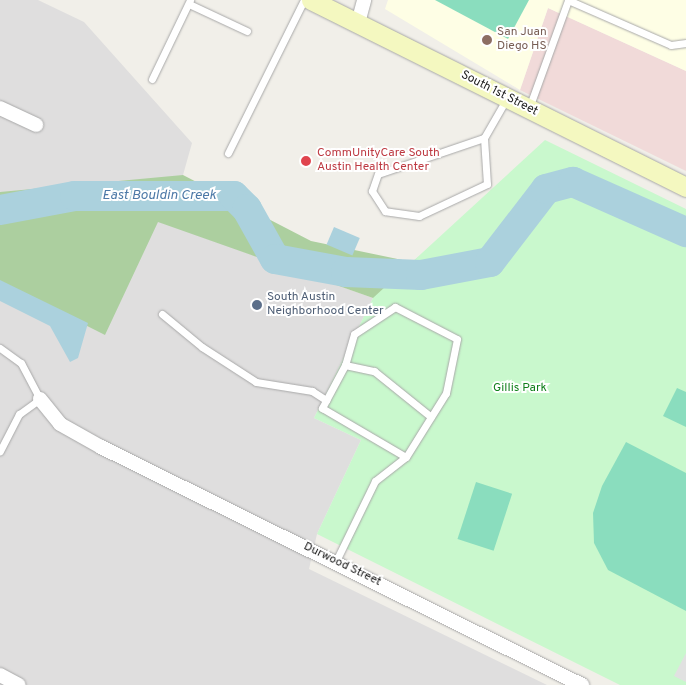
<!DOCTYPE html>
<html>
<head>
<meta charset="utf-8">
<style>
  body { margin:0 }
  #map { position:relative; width:686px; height:685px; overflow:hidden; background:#f1efe9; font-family:Overpass,sans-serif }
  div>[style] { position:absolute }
  .residential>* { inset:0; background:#dfdede }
  .commercial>* { inset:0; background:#f1dad9 }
  .education>* { inset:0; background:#fefee5 }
  .forest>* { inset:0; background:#accf9f }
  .park>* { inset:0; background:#c9f8cd }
  .pitch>* { inset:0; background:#8addbe; transform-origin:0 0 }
  .parking>* { inset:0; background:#e1e1e1 }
  .water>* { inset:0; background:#abd1dd; transform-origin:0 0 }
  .river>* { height:30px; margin:-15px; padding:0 15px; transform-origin:15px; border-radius:15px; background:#abd1dd }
  .roads { filter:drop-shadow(0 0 1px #a8a8a8) drop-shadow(0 0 1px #a8a8a8) }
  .service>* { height:7px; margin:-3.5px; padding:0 3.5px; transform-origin:3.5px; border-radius:3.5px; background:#fff }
  .minor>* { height:14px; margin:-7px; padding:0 7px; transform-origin:7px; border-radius:7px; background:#fff }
  .secondary>* { height:19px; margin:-9.5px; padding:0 9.5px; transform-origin:9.5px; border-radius:9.5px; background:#f4f8c0 }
  .dots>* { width:14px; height:14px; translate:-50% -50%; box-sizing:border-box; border:2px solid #fff; border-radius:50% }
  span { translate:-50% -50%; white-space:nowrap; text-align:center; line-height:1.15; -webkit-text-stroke:4px #fff; paint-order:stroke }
  .education-label { font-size:12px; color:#785e54 }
  .left { translate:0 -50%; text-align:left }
  .street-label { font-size:12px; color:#212121 }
  .health-label { font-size:12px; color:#be3a42 }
  .service-label { font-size:12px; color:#4e5e75 }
  .park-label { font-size:12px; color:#107f1b }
  .water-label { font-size:14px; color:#4d79a7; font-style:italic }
</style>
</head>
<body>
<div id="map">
  <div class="residential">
    <i style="clip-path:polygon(0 0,38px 0,84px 22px,192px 143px,169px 225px,373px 298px,314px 418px,361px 440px,317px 534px,309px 569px,547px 685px,0 685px)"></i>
  </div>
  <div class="commercial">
    <i style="clip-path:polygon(548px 8px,686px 71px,686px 171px,520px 90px)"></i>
  </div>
  <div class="education">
    <i style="clip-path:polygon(388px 0,686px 0,686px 71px,548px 8px,520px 90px,385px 9px)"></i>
  </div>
  <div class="forest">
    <i style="clip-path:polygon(547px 159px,478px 314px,373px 298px,158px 222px,105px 335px,0 282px,0 192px,183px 175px,311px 241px,412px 262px)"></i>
  </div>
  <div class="park">
    <i style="clip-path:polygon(545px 140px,686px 209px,686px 685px,620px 685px,317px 534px,361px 440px,314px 418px,373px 298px)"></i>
  </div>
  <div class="pitch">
    <i style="clip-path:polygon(435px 0,529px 0,508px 39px)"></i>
    <i style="clip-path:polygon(677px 388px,686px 392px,686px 427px,663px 416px)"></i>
    <i style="clip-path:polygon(626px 442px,686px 473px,686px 611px,608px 570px,594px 543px,593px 513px,602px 486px)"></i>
    <i style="left:476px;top:482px;width:38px;height:60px;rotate:18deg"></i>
  </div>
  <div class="parking">
    <i style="clip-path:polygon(686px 653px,686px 682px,674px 676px)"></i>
  </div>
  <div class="water">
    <i style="left:334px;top:227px;width:28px;height:19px;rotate:23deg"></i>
    <i style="clip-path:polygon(0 280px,88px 323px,78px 358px,70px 362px,50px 326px,0 301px)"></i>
  </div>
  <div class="river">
    <i style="left:0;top:210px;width:76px;rotate:-10.6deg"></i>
    <i style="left:75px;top:196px;width:159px"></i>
    <i style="left:234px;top:196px;width:18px;rotate:45deg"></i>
    <i style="left:247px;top:209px;width:57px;rotate:60.8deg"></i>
    <i style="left:275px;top:259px;width:72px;rotate:10.4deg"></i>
    <i style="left:346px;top:272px;width:75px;rotate:2.3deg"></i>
    <i style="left:421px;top:275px;width:70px;rotate:-10.7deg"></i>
    <i style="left:490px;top:262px;width:92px;rotate:-52.5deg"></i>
    <i style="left:546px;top:189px;width:28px;rotate:-15deg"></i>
    <i style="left:573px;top:182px;width:124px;rotate:23.9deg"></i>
  </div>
  <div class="roads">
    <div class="service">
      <i style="left:568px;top:0;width:112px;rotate:23.6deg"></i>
      <i style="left:671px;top:45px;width:15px;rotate:-8deg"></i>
      <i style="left:189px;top:4px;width:64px;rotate:25deg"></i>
      <i style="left:152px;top:79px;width:88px;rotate:-64.3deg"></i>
      <i style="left:529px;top:108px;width:115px;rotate:-70.1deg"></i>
      <i style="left:484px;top:138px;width:46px;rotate:86.3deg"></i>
      <i style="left:487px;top:184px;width:75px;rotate:154.8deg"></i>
      <i style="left:419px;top:216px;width:34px;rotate:-172deg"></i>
      <i style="left:385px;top:211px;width:24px;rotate:-123deg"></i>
      <i style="left:372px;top:191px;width:18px;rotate:-71deg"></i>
      <i style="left:378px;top:174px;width:112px;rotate:-18.8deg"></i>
      <i style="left:484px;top:138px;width:46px;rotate:-60.1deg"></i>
      <i style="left:228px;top:153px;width:171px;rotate:-63.6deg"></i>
      <i style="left:162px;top:314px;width:52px;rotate:39.5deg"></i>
      <i style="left:202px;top:347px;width:64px;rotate:32.9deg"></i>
      <i style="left:256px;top:382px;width:57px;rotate:9.1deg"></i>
      <i style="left:312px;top:391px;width:17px;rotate:33deg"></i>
      <i style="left:0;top:348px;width:26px;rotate:36deg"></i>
      <i style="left:21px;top:363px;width:41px;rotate:62.2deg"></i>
      <i style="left:40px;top:399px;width:26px;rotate:144deg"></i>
      <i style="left:19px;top:414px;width:42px;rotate:117.2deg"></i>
      <i style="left:345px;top:365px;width:49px;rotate:118.1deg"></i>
      <i style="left:322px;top:408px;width:97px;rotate:30.3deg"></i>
      <i style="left:336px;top:561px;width:89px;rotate:-64deg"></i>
      <i style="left:375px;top:481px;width:39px;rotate:-38deg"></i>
      <i style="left:406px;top:457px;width:75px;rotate:-58deg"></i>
      <i style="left:446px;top:393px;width:55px;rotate:-78.5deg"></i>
      <i style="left:457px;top:339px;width:70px;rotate:-152.7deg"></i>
      <i style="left:395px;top:307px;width:49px;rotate:146.6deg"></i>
      <i style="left:354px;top:334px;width:32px;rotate:106deg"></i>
      <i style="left:345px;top:365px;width:30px;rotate:12deg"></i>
      <i style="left:374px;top:371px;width:73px;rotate:38.9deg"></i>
    </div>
    <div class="minor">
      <i style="left:358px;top:23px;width:24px;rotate:-75deg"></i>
      <i style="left:0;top:108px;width:40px;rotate:25deg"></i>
      <i style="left:40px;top:399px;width:32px;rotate:51deg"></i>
      <i style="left:60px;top:424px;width:47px;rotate:29.3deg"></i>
      <i style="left:101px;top:447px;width:537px;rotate:26.33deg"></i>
      <i style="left:0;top:675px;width:21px;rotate:28deg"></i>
    </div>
    <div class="secondary">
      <i style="left:311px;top:0;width:419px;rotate:26.5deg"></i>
    </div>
  </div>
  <div class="dots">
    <i style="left:487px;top:40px;background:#8d6e63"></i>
    <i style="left:306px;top:161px;background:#e0444e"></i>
    <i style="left:257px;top:305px;background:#5c6f8a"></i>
  </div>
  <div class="education-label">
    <span class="left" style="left:497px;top:40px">San Juan<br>Diego HS</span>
  </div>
  <div class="street-label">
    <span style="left:499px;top:94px;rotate:27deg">South 1st Street</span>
    <span style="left:342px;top:565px;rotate:26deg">Durwood Street</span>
  </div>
  <div class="health-label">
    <span class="left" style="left:317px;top:161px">CommUnityCare South<br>Austin Health Center</span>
  </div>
  <div class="service-label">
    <span class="left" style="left:267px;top:305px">South Austin<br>Neighborhood Center</span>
  </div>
  <div class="park-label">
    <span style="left:520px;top:389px">Gillis Park</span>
  </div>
  <div class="water-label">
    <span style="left:159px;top:196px">East Bouldin Creek</span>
  </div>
</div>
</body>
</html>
